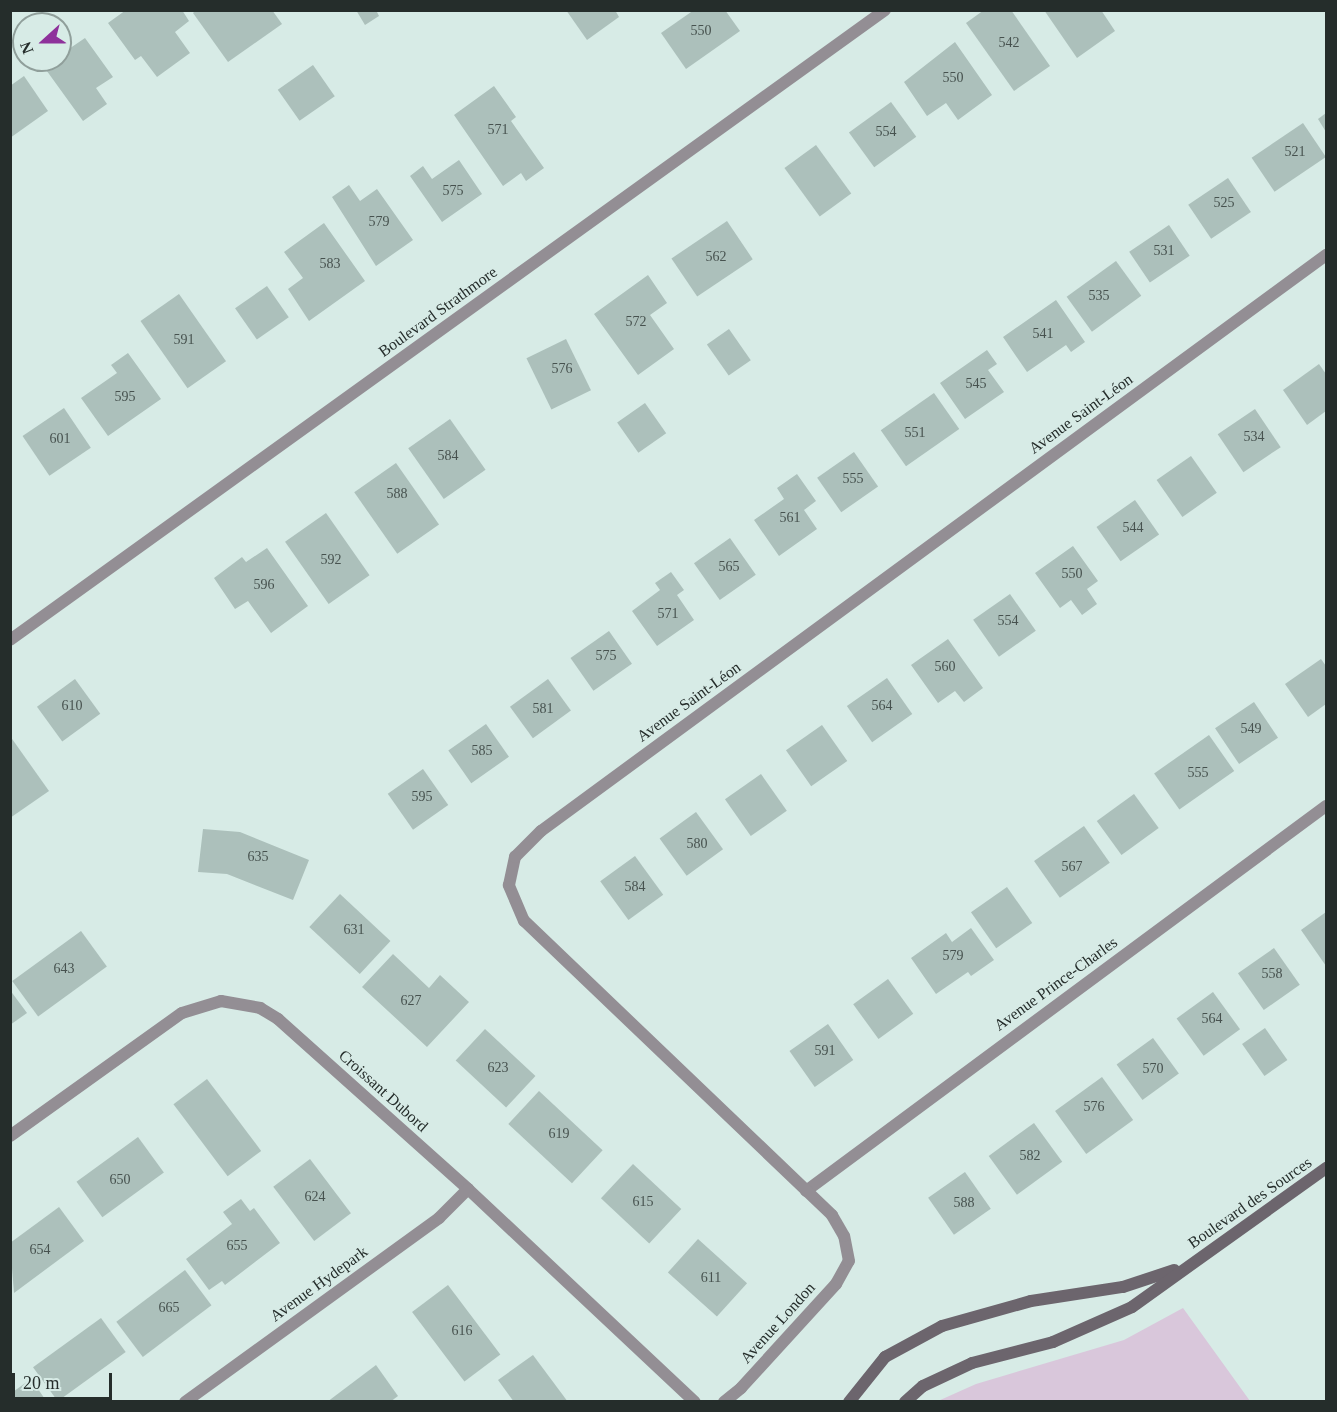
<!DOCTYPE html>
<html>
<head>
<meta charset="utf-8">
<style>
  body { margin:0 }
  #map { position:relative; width:1337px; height:1412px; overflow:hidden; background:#d7ebe6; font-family:Georgia,serif }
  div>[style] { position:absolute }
  .green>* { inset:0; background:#d9c7db }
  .building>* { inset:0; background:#acc0bb; transform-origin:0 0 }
  .street>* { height:12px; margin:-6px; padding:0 6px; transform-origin:6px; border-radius:6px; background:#938e94 }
  .secondary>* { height:12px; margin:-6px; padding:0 6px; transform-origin:6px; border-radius:6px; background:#6c656d }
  span { translate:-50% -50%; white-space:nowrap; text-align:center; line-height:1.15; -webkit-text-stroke:4.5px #d7ebe6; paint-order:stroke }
  .number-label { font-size:14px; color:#47524f }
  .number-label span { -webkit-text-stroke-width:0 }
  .street-label { font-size:16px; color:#252d2b }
  .frame { position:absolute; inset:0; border:12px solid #252d2b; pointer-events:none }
  .north { position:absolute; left:12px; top:12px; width:60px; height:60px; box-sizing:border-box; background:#d7ebe6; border:2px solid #909f9b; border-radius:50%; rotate:249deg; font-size:16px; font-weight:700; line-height:24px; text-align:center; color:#252d2b }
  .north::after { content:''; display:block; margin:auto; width:21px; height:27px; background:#8e319b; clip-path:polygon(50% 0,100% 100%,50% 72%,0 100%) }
  .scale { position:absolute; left:12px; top:1373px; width:100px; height:27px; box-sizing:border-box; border:3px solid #252d2b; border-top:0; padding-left:8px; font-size:18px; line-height:21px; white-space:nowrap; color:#252d2b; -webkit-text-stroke:4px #d7ebe6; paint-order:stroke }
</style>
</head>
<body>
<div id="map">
  <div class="green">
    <i style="clip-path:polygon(1183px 1308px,1250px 1401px,938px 1401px,976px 1384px,1124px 1340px)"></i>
  </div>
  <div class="building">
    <i style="clip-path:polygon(126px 10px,182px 10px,189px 21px,175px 32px,190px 53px,157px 77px,141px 56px,135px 60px,108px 23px)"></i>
    <i style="clip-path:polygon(196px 10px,272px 10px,282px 24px,228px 62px,193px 13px)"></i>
    <i style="clip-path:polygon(356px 10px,376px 10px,379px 16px,365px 25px)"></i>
    <i style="clip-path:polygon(566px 10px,615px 10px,619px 17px,587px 40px)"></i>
    <i style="clip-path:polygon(694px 10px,725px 10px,740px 31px,686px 69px,661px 33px)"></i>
    <i style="clip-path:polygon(984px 10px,1011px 10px,1050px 66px,1014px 91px,966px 23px)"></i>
    <i style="clip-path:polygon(1044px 10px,1101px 10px,1115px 31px,1077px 58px)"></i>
    <i style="clip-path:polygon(85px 38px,113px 77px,96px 88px,107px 104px,83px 121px,44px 67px,60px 60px,60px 55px)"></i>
    <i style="clip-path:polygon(955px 42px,992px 95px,958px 120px,946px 103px,927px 116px,904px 82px)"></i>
    <i style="left:313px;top:65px;width:38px;height:43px;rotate:55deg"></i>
    <i style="clip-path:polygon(24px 76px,48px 111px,10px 138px,10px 86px)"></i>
    <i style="clip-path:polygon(494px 86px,516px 117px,511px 121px,544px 168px,526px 181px,521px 173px,503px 186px,454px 115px)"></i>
    <i style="left:891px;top:102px;width:43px;height:52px;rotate:54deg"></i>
    <i style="clip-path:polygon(1326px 113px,1326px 132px,1318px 119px)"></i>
    <i style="left:1303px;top:123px;width:41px;height:62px;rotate:56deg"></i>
    <i style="left:816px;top:145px;width:60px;height:39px;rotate:54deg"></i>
    <i style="clip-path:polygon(459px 160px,482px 194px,442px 222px,410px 176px,423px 166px,432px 179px)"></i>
    <i style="left:1228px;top:178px;width:41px;height:48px;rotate:56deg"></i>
    <i style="clip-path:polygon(349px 185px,360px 201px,377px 189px,413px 240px,376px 266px,332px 197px)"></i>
    <i style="left:727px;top:221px;width:46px;height:67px;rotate:56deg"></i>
    <i style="clip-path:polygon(324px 223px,365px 281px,309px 321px,288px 289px,303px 278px,284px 252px)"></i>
    <i style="left:1169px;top:225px;width:37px;height:48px;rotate:56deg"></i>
    <i style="left:1116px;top:261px;width:43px;height:61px;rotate:54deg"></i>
    <i style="clip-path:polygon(648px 275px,667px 303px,650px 315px,674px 349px,638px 375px,594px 314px)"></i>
    <i style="left:267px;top:286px;width:38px;height:39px;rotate:55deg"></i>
    <i style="left:179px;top:294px;width:82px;height:47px;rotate:55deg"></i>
    <i style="clip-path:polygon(1056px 300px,1085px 342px,1071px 352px,1066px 345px,1027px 372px,1003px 337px)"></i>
    <i style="left:729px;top:329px;width:38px;height:27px;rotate:55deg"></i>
    <i style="left:566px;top:339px;width:57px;height:44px;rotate:64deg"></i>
    <i style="clip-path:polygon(987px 350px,997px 364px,988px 370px,1004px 392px,965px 419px,940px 383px)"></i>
    <i style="clip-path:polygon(128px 353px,161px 399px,108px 436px,81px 398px,117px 373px,111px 365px)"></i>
    <i style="clip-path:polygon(1319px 364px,1326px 374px,1326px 411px,1307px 425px,1283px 390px)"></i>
    <i style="left:934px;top:393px;width:44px;height:65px;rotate:55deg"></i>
    <i style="left:645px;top:403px;width:37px;height:34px;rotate:55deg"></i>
    <i style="left:64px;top:408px;width:48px;height:50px;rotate:56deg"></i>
    <i style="left:1255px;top:409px;width:46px;height:45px;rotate:56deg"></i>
    <i style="left:450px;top:419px;width:62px;height:51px;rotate:55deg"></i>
    <i style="left:854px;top:452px;width:42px;height:45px;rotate:55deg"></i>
    <i style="left:1191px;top:456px;width:45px;height:42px;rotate:55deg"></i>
    <i style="left:396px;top:463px;width:75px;height:51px;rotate:55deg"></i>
    <i style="clip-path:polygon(797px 474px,816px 501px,804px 510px,817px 529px,779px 556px,754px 520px,784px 499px,777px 488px)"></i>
    <i style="left:1135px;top:500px;width:42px;height:47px;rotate:55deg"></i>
    <i style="left:326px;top:513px;width:76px;height:50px;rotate:55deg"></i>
    <i style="left:730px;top:538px;width:45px;height:44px;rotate:55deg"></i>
    <i style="clip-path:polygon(1073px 546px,1098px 581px,1087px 589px,1097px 604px,1082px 615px,1071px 600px,1060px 608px,1035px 573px)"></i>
    <i style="clip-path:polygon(267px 548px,308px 606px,271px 633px,248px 601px,235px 609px,214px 578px,242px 557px,246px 562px)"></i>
    <i style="clip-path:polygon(671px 572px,684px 590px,677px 595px,694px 620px,657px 646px,632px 611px,660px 590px,655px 583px)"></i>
    <i style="left:1010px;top:594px;width:45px;height:45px;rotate:55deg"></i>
    <i style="left:609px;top:631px;width:40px;height:47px;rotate:55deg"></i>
    <i style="clip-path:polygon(948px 639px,983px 688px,964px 702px,955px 691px,938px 703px,911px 665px)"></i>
    <i style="clip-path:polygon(1321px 659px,1326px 666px,1326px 704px,1308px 717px,1285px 684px)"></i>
    <i style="left:887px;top:678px;width:44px;height:49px;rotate:55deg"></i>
    <i style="left:75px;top:679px;width:43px;height:47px;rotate:54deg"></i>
    <i style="left:548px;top:679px;width:39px;height:47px;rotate:54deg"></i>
    <i style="left:1254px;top:702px;width:43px;height:47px;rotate:56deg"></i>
    <i style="left:486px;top:724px;width:40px;height:46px;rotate:55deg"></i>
    <i style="left:822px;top:725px;width:44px;height:44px;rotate:55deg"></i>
    <i style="left:1209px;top:735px;width:44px;height:67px;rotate:55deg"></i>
    <i style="clip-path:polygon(10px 736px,49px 791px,10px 818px)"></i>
    <i style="left:423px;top:769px;width:44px;height:43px;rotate:55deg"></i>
    <i style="left:761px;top:774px;width:45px;height:44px;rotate:55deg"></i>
    <i style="left:1134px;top:794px;width:42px;height:46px;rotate:54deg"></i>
    <i style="left:696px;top:812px;width:46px;height:45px;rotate:54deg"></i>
    <i style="left:1084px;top:826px;width:45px;height:61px;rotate:55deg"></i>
    <i style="clip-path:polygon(203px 829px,240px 832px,309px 860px,293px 900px,227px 874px,198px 872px)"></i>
    <i style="left:635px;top:856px;width:48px;height:43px;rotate:54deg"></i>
    <i style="left:1007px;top:887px;width:44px;height:44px;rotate:55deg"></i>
    <i style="left:340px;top:894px;width:69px;height:45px;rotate:43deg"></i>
    <i style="clip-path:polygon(1326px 912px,1326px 966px,1301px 930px)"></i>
    <i style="clip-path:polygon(971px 928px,994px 960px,971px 976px,968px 972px,936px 994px,911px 958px,946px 933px,952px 942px)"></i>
    <i style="left:81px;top:931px;width:44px;height:85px;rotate:54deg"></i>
    <i style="left:1274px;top:948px;width:45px;height:44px;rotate:55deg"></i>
    <i style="clip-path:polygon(393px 954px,429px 988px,440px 975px,469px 1002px,427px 1047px,362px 987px)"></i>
    <i style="left:888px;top:979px;width:43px;height:43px;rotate:54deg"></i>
    <i style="clip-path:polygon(10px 990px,27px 1013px,10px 1025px)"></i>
    <i style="left:1213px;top:992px;width:46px;height:45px;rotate:54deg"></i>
    <i style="left:828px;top:1024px;width:44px;height:47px;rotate:55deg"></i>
    <i style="left:1265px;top:1028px;width:39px;height:28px;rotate:55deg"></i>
    <i style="left:485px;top:1029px;width:69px;height:43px;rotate:43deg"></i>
    <i style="left:1153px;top:1038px;width:44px;height:45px;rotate:54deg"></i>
    <i style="left:1102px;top:1077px;width:53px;height:58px;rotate:54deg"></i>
    <i style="left:207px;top:1079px;width:90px;height:42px;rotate:53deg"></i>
    <i style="left:539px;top:1091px;width:87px;height:45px;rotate:43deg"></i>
    <i style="left:1034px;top:1123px;width:48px;height:56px;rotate:54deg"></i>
    <i style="left:138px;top:1137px;width:44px;height:76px;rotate:54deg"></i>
    <i style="left:310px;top:1159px;width:68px;height:46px;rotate:53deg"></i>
    <i style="left:633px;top:1164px;width:66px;height:47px;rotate:43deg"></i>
    <i style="left:965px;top:1172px;width:45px;height:45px;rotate:55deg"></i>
    <i style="clip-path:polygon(241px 1199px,250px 1211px,254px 1208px,280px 1243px,225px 1285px,222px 1281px,209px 1290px,186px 1259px,232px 1224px,223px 1212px)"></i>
    <i style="clip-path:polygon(59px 1207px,84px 1241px,14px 1293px,10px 1243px)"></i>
    <i style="left:698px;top:1239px;width:66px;height:45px;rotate:42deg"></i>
    <i style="left:185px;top:1270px;width:44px;height:86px;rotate:53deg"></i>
    <i style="left:448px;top:1285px;width:87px;height:45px;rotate:53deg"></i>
    <i style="left:101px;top:1318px;width:42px;height:84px;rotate:54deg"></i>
    <i style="clip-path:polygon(533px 1355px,568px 1402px,514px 1402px,498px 1380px)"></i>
    <i style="clip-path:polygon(376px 1365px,398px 1396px,390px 1402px,327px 1402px)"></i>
    <i style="clip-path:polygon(31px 1379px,47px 1402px,10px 1402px,10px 1394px)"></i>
  </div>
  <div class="street">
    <i style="left:10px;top:640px;width:1078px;rotate:-35.75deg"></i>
    <i style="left:10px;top:1136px;width:211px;rotate:-35.6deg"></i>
    <i style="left:182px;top:1013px;width:41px;rotate:-17.1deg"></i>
    <i style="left:221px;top:1001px;width:40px;rotate:10deg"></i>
    <i style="left:260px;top:1008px;width:21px;rotate:31deg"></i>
    <i style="left:278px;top:1019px;width:255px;rotate:41.8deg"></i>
    <i style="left:468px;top:1189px;width:311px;rotate:43.2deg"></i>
    <i style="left:806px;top:1191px;width:647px;rotate:-36.52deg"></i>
    <i style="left:185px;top:1402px;width:314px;rotate:-35.9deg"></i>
    <i style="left:439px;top:1218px;width:41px;rotate:-45deg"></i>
    <i style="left:724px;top:1402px;width:22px;rotate:-39deg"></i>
    <i style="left:741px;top:1388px;width:141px;rotate:-47.6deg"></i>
    <i style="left:836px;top:1284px;width:26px;rotate:-61deg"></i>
    <i style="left:849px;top:1261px;width:25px;rotate:-101deg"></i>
    <i style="left:844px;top:1236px;width:24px;rotate:-120deg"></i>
    <i style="left:832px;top:1215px;width:426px;rotate:-136.3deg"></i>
    <i style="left:524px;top:921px;width:39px;rotate:-113deg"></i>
    <i style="left:509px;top:885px;width:29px;rotate:-78deg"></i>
    <i style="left:515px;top:857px;width:37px;rotate:-45deg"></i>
    <i style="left:541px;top:831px;width:974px;rotate:-36.27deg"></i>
  </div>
  <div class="secondary">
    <i style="left:849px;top:1402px;width:58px;rotate:-51.3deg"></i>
    <i style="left:885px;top:1357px;width:65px;rotate:-28.5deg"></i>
    <i style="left:942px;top:1326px;width:92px;rotate:-15.7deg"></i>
    <i style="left:1031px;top:1301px;width:93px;rotate:-8.7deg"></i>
    <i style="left:1123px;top:1287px;width:54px;rotate:-18.4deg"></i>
    <i style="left:905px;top:1402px;width:24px;rotate:-42deg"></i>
    <i style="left:923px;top:1386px;width:54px;rotate:-25.1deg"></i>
    <i style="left:972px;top:1363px;width:84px;rotate:-14.5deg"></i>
    <i style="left:1053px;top:1342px;width:86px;rotate:-23.9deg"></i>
    <i style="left:1132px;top:1307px;width:239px;rotate:-35.6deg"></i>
  </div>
  <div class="number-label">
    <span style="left:701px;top:31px">550</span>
    <span style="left:1009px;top:43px">542</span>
    <span style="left:953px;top:78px">550</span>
    <span style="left:498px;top:130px">571</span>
    <span style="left:886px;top:132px">554</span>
    <span style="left:1295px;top:152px">521</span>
    <span style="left:453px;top:191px">575</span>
    <span style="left:1224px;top:203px">525</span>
    <span style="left:379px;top:222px">579</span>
    <span style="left:1164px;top:251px">531</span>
    <span style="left:716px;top:257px">562</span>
    <span style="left:330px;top:264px">583</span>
    <span style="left:1099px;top:296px">535</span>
    <span style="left:636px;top:322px">572</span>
    <span style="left:1043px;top:334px">541</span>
    <span style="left:184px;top:340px">591</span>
    <span style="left:562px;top:369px">576</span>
    <span style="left:976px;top:384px">545</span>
    <span style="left:125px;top:397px">595</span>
    <span style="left:915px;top:433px">551</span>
    <span style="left:1254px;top:437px">534</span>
    <span style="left:60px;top:439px">601</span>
    <span style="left:448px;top:456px">584</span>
    <span style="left:853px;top:479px">555</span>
    <span style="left:397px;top:494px">588</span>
    <span style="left:790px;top:518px">561</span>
    <span style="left:1133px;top:528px">544</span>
    <span style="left:331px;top:560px">592</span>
    <span style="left:729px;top:567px">565</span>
    <span style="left:1072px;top:574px">550</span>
    <span style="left:264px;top:585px">596</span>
    <span style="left:668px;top:614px">571</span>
    <span style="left:1008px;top:621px">554</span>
    <span style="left:606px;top:656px">575</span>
    <span style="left:945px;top:667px">560</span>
    <span style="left:72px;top:706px">610</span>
    <span style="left:882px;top:706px">564</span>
    <span style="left:543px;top:709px">581</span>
    <span style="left:1251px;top:729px">549</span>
    <span style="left:482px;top:751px">585</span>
    <span style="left:1198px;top:773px">555</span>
    <span style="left:422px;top:797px">595</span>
    <span style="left:697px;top:844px">580</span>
    <span style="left:258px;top:857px">635</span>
    <span style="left:1072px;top:867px">567</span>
    <span style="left:635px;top:887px">584</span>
    <span style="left:354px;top:930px">631</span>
    <span style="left:953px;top:956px">579</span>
    <span style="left:64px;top:969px">643</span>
    <span style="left:1272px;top:974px">558</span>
    <span style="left:411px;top:1001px">627</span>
    <span style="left:1212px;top:1019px">564</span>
    <span style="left:825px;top:1051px">591</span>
    <span style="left:498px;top:1068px">623</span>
    <span style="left:1153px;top:1069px">570</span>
    <span style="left:1094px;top:1107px">576</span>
    <span style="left:559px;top:1134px">619</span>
    <span style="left:1030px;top:1156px">582</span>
    <span style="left:120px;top:1180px">650</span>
    <span style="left:315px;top:1197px">624</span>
    <span style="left:643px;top:1202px">615</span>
    <span style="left:964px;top:1203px">588</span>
    <span style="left:237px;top:1246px">655</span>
    <span style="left:40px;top:1250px">654</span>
    <span style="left:711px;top:1278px">611</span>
    <span style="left:169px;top:1308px">665</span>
    <span style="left:462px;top:1331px">616</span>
  </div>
  <div class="street-label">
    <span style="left:438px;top:312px;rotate:-36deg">Boulevard Strathmore</span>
    <span style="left:1081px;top:414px;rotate:-36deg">Avenue Saint-Léon</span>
    <span style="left:689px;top:702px;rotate:-36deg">Avenue Saint-Léon</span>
    <span style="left:1056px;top:984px;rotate:-36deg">Avenue Prince-Charles</span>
    <span style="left:383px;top:1091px;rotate:42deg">Croissant Dubord</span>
    <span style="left:1250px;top:1203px;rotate:-35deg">Boulevard des Sources</span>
    <span style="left:319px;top:1284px;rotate:-36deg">Avenue Hydepark</span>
    <span style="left:778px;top:1323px;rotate:-48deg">Avenue London</span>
  </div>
  <div class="frame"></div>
  <div class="north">N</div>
  <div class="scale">20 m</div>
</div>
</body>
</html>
